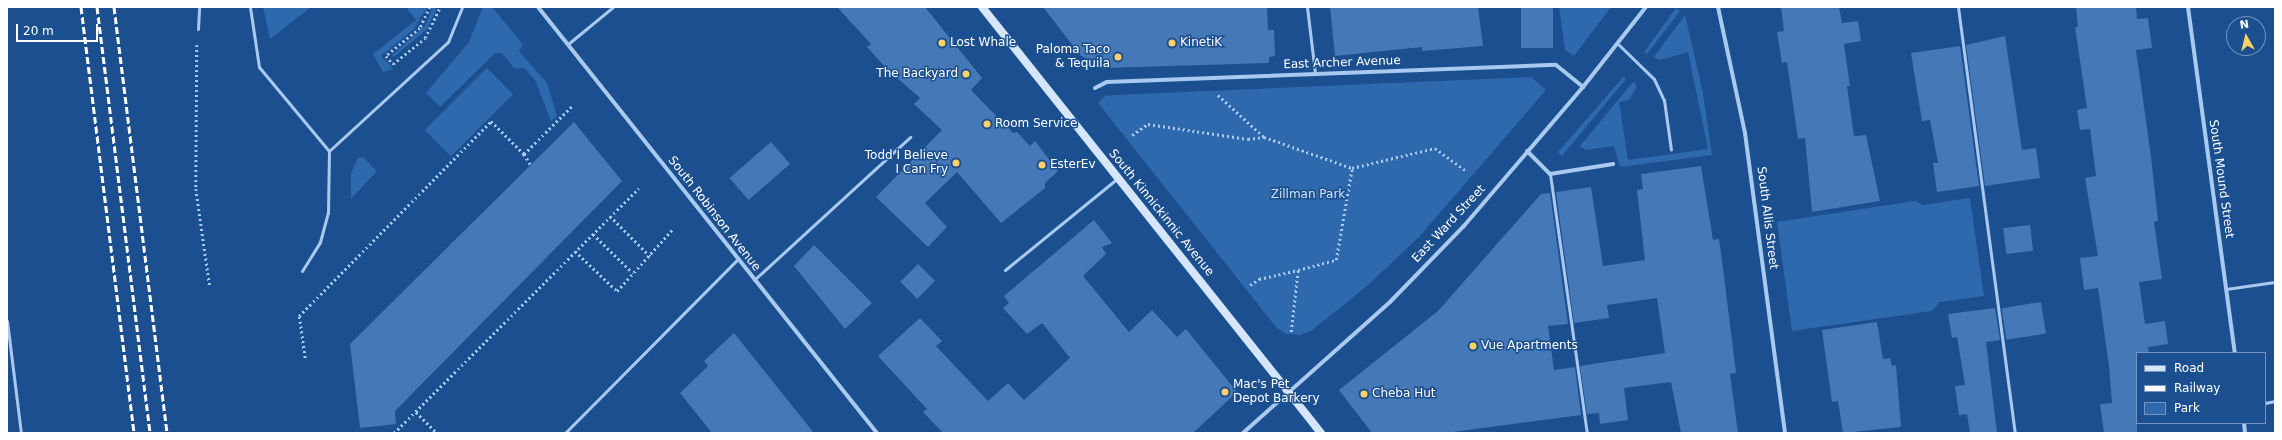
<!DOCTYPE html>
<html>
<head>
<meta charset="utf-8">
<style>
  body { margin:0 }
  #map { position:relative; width:2282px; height:440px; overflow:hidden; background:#1b4f8f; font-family:"DejaVu Sans",sans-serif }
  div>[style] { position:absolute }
  .green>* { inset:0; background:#2e69ad; transform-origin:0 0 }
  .building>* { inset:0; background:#4478b7; transform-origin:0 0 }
  .path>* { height:2.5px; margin-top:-1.25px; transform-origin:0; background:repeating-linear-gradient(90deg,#a9c9ee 0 2px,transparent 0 5px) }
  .lane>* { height:3px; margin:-1.5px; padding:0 1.5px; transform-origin:1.5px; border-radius:1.5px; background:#a9c9ee }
  .street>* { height:4px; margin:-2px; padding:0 2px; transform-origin:2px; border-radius:2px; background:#a9c9ee }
  .secondary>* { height:8px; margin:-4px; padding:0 4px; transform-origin:4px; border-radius:4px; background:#d6e6fa }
  .rail>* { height:3px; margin-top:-1.5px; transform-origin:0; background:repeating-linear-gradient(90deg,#fff 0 7px,transparent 0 10px) }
  .dots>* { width:11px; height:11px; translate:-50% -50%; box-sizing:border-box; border:2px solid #1b4f8f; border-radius:50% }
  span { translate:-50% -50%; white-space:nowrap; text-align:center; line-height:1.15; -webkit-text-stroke:3px #1b4f8f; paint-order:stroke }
  .poi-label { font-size:12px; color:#fff }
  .left { translate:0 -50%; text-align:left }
  .right { translate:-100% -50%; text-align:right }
  .street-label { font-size:12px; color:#fff }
  .park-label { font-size:12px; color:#cfe3fa }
  .frame { position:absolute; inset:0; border:8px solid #fff; pointer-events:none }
  .legend { position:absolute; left:2136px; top:352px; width:130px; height:72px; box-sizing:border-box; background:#1b4f8f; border:1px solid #7695bc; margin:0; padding:5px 7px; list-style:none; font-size:12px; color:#fff }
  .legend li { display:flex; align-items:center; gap:8px; height:20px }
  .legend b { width:20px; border:1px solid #7695bc }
  .north { position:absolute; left:2226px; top:16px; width:40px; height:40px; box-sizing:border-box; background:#1b4f8f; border:1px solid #7695bc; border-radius:50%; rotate:352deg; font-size:11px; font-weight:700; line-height:16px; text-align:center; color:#fff }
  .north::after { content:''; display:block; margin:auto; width:14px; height:18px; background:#ffd166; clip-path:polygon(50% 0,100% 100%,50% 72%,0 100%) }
  .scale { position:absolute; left:16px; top:24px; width:82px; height:18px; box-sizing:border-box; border:2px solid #fff; border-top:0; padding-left:5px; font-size:12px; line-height:14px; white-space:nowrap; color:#fff; -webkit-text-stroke:3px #1b4f8f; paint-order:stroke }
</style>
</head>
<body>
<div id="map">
  <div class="green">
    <i style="clip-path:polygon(263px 7px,311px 7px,270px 39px)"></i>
    <i style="clip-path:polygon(406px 7px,427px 7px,414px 29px,381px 56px,393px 69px,383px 72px,373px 54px,416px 20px)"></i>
    <i style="clip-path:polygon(433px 7px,437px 7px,427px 29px,394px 57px,392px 55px,425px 26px)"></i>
    <i style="clip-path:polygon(483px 7px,492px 7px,523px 45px,519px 51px,547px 83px,557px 116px,551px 121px,535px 80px,524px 68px,514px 68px,502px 53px,495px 53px,440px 107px,426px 93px,469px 42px)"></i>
    <i style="clip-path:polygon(1559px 7px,1611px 7px,1574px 56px,1565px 50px)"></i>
    <i style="clip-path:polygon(1676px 8px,1680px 11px,1647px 54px,1644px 52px)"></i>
    <i style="clip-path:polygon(1685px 15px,1703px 93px,1712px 155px,1620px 167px,1614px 146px,1585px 150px,1580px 146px,1633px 82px,1637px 86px,1629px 100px,1619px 102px,1628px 160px,1708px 149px,1688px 52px,1660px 60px,1654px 57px)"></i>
    <i style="left:487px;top:68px;width:37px;height:88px;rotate:45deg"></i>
    <i style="clip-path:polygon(1624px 76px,1626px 79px,1562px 156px,1558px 152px)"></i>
    <i style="clip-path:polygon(1531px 77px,1546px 90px,1419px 237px,1367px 286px,1311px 331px,1300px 335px,1286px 334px,1276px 327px,1098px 103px,1105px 96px,1115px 95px)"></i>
    <i style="clip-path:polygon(363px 157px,377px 171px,351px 199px,351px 173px,358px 158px)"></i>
    <i style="clip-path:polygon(1970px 198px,1984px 296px,1940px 302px,1932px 311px,1792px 331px,1777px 222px,1915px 201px,1923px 205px)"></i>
  </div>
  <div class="building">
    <i style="clip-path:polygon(837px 7px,925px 7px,982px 78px,971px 90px,1013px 133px,1017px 132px,1030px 146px,1035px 141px,1058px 171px,1045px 183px,1045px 188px,1001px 223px,957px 172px,925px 203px,947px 227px,928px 247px,876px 197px,942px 130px,914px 104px,920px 98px,886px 68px,867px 47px,871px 44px)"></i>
    <i style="clip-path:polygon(1043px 7px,1267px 7px,1268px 30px,1274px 30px,1275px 56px,1269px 57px,1269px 63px,1104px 68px,1080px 55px)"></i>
    <i style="clip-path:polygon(1330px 7px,1478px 7px,1483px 46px,1422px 51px,1422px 47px,1335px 56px)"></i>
    <i style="left:1521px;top:7px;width:32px;height:41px"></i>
    <i style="clip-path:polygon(1781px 7px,1839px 7px,1842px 23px,1858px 21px,1861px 41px,1844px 44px,1850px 86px,1847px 86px,1854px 136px,1866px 135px,1880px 201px,1812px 212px,1805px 138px,1798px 139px,1787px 62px,1782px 63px,1777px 32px,1784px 31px)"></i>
    <i style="clip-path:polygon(2076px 7px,2136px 7px,2137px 19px,2148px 18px,2152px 48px,2136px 50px,2151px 156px,2158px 221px,2154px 222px,2162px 279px,2139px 282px,2145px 324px,2165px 321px,2168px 344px,2148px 347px,2149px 353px,2137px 353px,2137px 433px,2104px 433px,2100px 404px,2112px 403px,2109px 366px,2098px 288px,2084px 290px,2080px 258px,2098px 256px,2085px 178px,2096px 176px,2090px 129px,2080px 130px,2077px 110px,2087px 108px,2075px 27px,2078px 27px)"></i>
    <i style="clip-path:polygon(2005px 36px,2022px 150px,2036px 148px,2040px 178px,1985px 186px,1966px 45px)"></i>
    <i style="clip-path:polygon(1960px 46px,1979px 186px,1937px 192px,1933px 163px,1938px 163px,1930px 120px,1922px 121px,1911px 53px)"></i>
    <i style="clip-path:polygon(574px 122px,622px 181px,395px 411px,396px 424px,360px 428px,350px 344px)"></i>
    <i style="left:771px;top:142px;width:29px;height:55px;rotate:49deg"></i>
    <i style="clip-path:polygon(1701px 166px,1713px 240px,1719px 239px,1723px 268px,1736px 373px,1730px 374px,1738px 433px,1681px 433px,1671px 382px,1624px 388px,1628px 420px,1600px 424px,1599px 413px,1587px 414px,1580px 366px,1665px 353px,1657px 298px,1607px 305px,1609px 318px,1574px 323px,1556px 192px,1591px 187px,1603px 266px,1645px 260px,1637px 190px,1643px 189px,1641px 174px)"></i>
    <i style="clip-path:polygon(1550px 193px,1568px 324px,1548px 326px,1554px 370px,1575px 367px,1581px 415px,1445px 433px,1372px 433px,1339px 390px,1438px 311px,1541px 194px)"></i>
    <i style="clip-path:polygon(1094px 220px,1112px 243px,1102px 247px,1106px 254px,1083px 276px,1129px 332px,1152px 310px,1177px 337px,1186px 329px,1237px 392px,1193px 433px,943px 433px,923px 412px,927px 409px,878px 356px,920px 318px,942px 341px,936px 346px,988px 401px,1008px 383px,1024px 400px,1070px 358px,1042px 323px,1027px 334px,1003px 308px,1009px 303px,1004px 296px)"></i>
    <i style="left:2030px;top:225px;width:26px;height:27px;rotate:83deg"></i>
    <i style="clip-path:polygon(814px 245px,872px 303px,845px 329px,794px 266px)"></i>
    <i style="left:918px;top:264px;width:24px;height:25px;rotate:45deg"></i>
    <i style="left:2041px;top:302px;width:32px;height:40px;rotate:81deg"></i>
    <i style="clip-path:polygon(1995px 308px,2000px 340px,1986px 342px,1997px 433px,1970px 433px,1967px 414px,1959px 415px,1955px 386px,1965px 385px,1957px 337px,1952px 338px,1948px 314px)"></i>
    <i style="clip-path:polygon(1877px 322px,1883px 359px,1890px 358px,1892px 366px,1896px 365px,1901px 427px,1843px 433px,1838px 401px,1832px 402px,1822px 330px)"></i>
    <i style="clip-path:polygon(734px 333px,814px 433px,712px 433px,680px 393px,708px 366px,704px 361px)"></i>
  </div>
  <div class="path">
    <i style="left:430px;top:7px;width:23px;rotate:115deg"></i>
    <i style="left:420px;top:28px;width:44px;rotate:140.5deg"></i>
    <i style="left:386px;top:56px;width:11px;rotate:49deg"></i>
    <i style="left:393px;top:64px;width:41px;rotate:-39.1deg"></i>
    <i style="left:425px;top:38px;width:34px;rotate:-64deg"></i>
    <i style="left:197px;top:45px;width:144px;rotate:90.4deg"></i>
    <i style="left:196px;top:189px;width:99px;rotate:81.9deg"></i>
    <i style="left:1218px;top:95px;width:62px;rotate:42.4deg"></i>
    <i style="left:1264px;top:137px;width:93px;rotate:19.4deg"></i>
    <i style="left:1352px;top:168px;width:85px;rotate:-13.5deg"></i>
    <i style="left:1435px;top:148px;width:39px;rotate:36deg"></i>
    <i style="left:1132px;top:135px;width:19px;rotate:-35deg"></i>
    <i style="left:1148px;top:124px;width:101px;rotate:8.5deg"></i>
    <i style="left:1248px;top:139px;width:16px;rotate:-7deg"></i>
    <i style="left:524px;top:154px;width:13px;rotate:58deg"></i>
    <i style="left:610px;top:216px;width:57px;rotate:45deg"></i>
    <i style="left:593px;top:234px;width:56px;rotate:44.3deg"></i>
    <i style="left:575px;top:251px;width:58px;rotate:43.6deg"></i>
    <i style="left:617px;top:291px;width:82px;rotate:-48deg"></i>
    <i style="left:1250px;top:285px;width:11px;rotate:-34deg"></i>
    <i style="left:1259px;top:279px;width:40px;rotate:-13deg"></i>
    <i style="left:1291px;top:332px;width:62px;rotate:-83.6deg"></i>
    <i style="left:1298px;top:270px;width:39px;rotate:-15deg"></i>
    <i style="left:1336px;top:260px;width:93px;rotate:-80.1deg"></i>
    <i style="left:305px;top:358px;width:42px;rotate:-98.1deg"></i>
    <i style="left:299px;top:316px;width:274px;rotate:-45.4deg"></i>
    <i style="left:491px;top:121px;width:47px;rotate:45deg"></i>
    <i style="left:524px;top:154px;width:69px;rotate:-45deg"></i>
    <i style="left:416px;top:412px;width:30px;rotate:45deg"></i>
    <i style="left:394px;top:433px;width:346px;rotate:-45deg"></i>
  </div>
  <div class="lane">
    <i style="left:250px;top:7px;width:61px;rotate:81.5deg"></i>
    <i style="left:259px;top:67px;width:109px;rotate:50.2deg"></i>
    <i style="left:1307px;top:7px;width:66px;rotate:83.1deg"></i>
    <i style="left:1958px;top:7px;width:430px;rotate:82.4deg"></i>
    <i style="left:198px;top:29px;width:22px;rotate:-87deg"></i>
    <i style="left:568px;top:44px;width:58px;rotate:-39.4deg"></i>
    <i style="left:1618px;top:44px;width:50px;rotate:44.2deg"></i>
    <i style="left:1654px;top:79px;width:23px;rotate:65deg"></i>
    <i style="left:1664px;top:100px;width:50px;rotate:82deg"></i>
    <i style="left:1550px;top:174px;width:262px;rotate:81.9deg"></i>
    <i style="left:1005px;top:270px;width:146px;rotate:-39.2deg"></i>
    <i style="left:302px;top:271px;width:34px;rotate:-58deg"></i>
    <i style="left:320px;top:242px;width:30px;rotate:-75deg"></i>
    <i style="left:328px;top:213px;width:62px;rotate:-89.1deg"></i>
    <i style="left:329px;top:151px;width:161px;rotate:-42.5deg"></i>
    <i style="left:448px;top:42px;width:38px;rotate:-68deg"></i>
    <i style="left:754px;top:280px;width:212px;rotate:-42.5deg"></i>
    <i style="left:2226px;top:289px;width:49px;rotate:-8.1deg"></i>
    <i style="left:7px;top:321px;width:113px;rotate:82.9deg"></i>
    <i style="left:2265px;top:403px;width:10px;rotate:-11deg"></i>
    <i style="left:565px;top:433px;width:244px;rotate:-45.2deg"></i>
  </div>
  <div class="street">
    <i style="left:538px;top:7px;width:544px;rotate:51.49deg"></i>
    <i style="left:1718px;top:7px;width:129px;rotate:77.9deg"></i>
    <i style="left:1745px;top:133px;width:303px;rotate:82.4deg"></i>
    <i style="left:2188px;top:7px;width:349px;rotate:82.3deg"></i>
    <i style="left:1095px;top:88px;width:13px;rotate:-27deg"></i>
    <i style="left:1107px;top:82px;width:449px;rotate:-2.2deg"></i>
    <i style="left:1556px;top:65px;width:35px;rotate:39deg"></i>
    <i style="left:1527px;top:151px;width:33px;rotate:45deg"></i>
    <i style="left:1550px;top:174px;width:64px;rotate:-9deg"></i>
    <i style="left:2244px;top:423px;width:10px;rotate:84deg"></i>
    <i style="left:1243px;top:433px;width:197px;rotate:-41.7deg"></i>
    <i style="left:1390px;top:302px;width:105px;rotate:-45.8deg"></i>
    <i style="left:1463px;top:227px;width:184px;rotate:-49.4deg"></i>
    <i style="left:1583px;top:87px;width:102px;rotate:-51.8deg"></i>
  </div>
  <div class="secondary">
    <i style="left:982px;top:7px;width:544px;rotate:51.49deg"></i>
  </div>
  <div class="rail">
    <i style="left:81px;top:7px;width:429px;rotate:82.9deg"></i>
    <i style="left:97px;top:7px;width:429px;rotate:82.9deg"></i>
    <i style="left:114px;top:7px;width:429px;rotate:82.9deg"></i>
  </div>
  <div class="dots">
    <i style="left:942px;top:43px;background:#ffd166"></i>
    <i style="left:1172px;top:43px;background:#ffd166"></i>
    <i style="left:1118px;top:57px;background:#ffd166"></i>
    <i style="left:966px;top:74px;background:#ffd166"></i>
    <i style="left:987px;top:124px;background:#ffd166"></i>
    <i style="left:956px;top:163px;background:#ffd166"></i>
    <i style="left:1042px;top:165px;background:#ffd166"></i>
    <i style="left:1473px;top:346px;background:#ffd166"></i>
    <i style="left:1225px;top:392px;background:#ffd166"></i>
    <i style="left:1364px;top:394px;background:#ffd166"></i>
  </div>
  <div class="poi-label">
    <span class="left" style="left:950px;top:43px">Lost Whale</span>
    <span class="left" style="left:1180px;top:43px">KinetiK</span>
    <span class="right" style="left:1110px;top:57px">Paloma Taco<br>&amp; Tequila</span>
    <span class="right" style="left:958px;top:74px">The Backyard</span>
    <span class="left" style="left:995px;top:124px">Room Service</span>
    <span class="right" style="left:948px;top:163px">Todd I Believe<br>I Can Fry</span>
    <span class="left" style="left:1050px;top:165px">EsterEv</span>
    <span class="left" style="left:1481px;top:346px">Vue Apartments</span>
    <span class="left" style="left:1233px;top:392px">Mac's Pet<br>Depot Barkery</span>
    <span class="left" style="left:1372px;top:394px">Cheba Hut</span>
  </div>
  <div class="street-label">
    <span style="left:1342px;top:63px;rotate:-2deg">East Archer Avenue</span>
    <span style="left:2221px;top:179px;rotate:82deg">South Mound Street</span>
    <span style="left:1161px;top:213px;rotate:51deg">South Kinnickinnic Avenue</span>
    <span style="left:714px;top:214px;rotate:52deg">South Robinson Avenue</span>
    <span style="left:1767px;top:218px;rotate:83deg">South Allis Street</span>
    <span style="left:1449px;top:224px;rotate:-47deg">East Ward Street</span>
  </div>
  <div class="park-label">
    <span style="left:1308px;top:195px">Zillman Park</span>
  </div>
  <div class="frame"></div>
  <ul class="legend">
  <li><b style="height:5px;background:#d6e6fa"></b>Road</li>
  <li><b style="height:5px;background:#fff"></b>Railway</li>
  <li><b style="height:11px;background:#2e69ad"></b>Park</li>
  </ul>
  <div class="north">N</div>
  <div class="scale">20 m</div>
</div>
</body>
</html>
